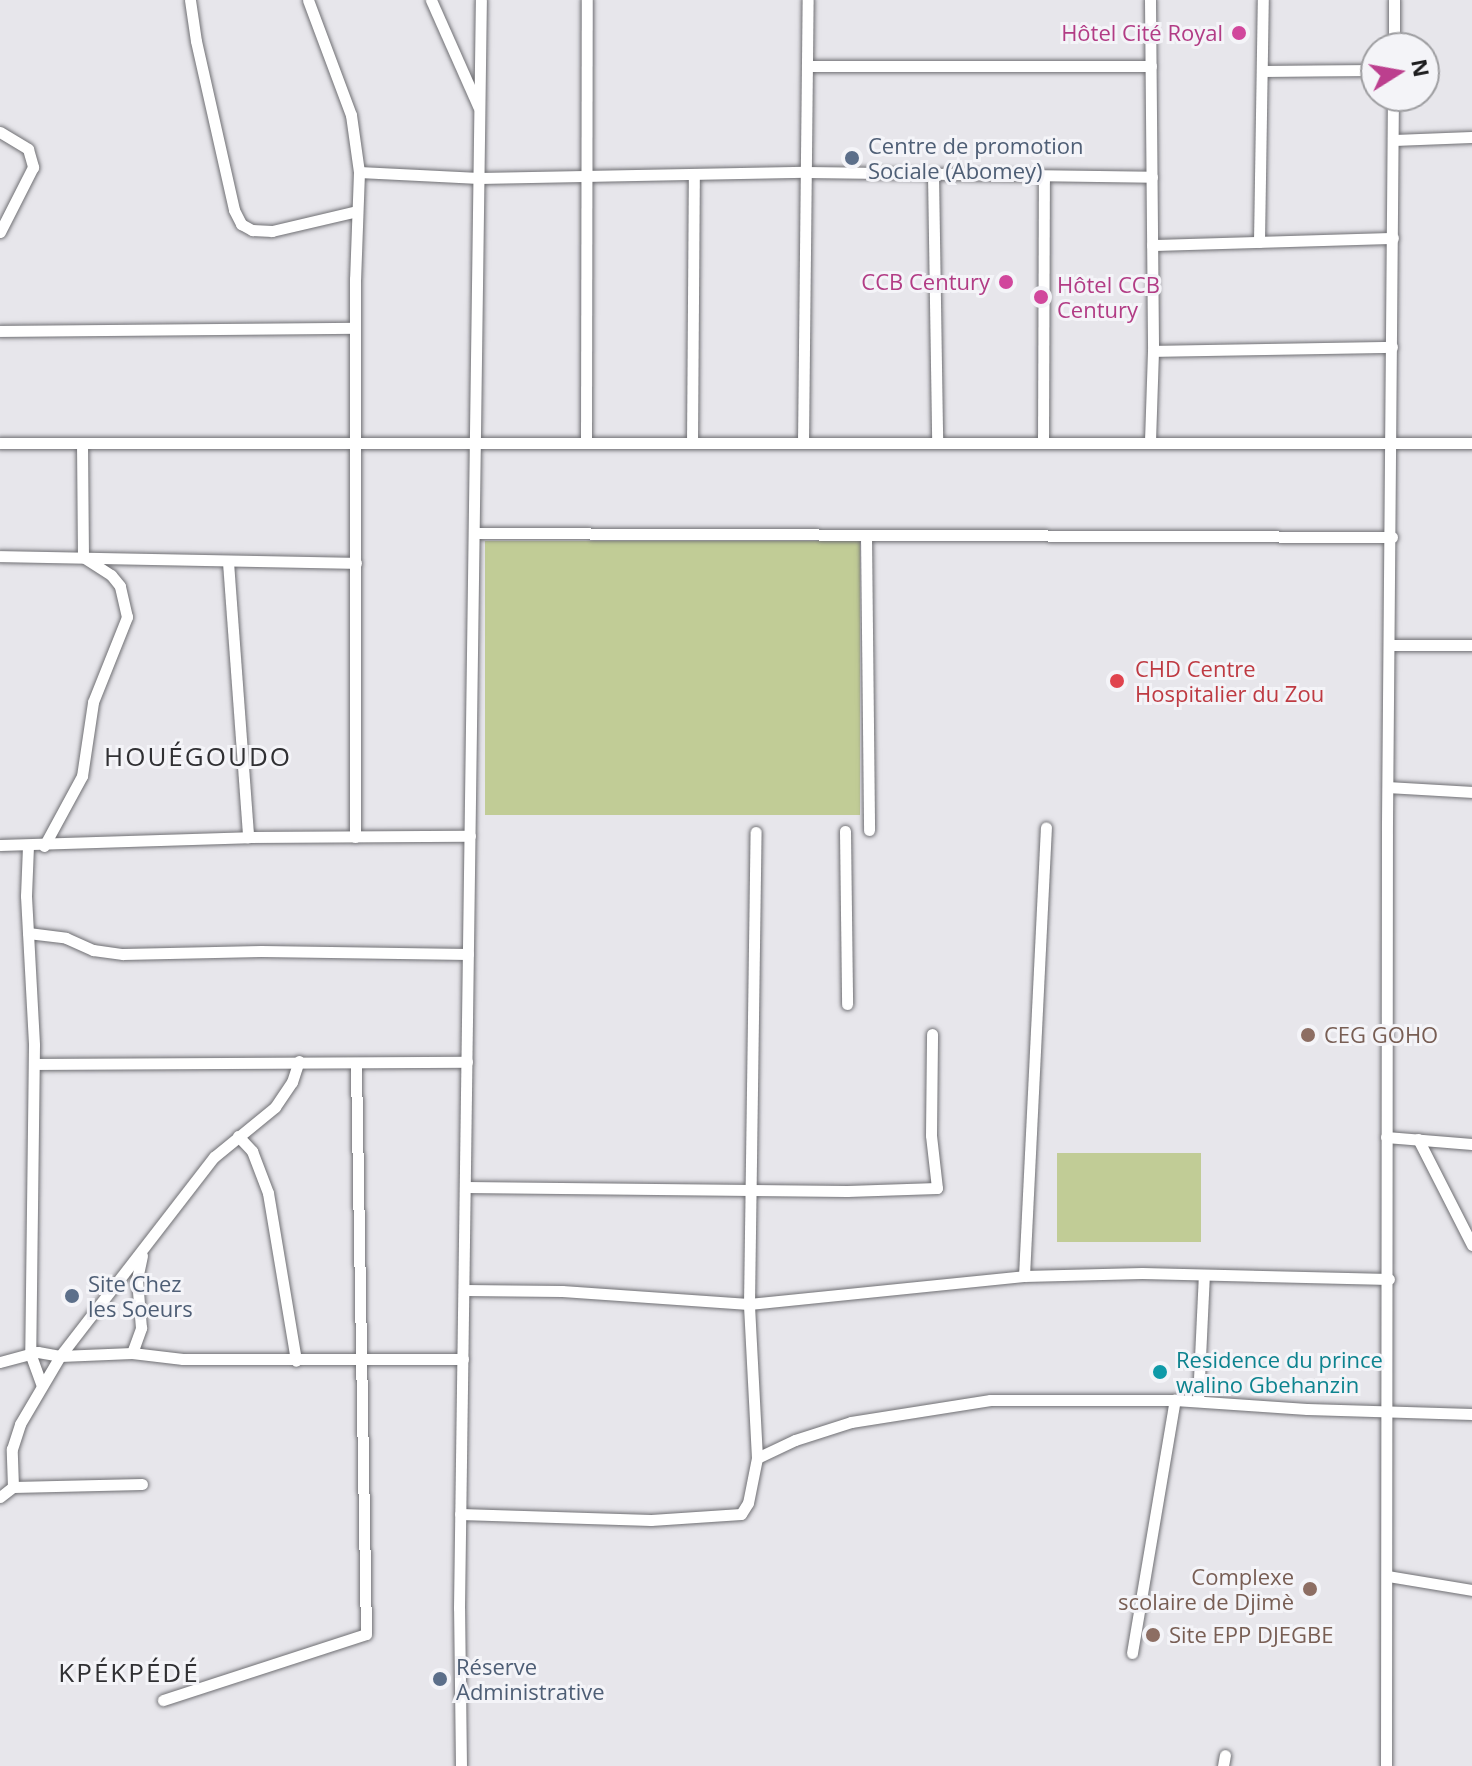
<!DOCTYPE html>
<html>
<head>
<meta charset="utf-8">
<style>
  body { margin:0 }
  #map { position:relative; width:1472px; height:1766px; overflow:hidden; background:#e7e6eb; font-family:"Open Sans",sans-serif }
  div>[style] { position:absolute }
  .green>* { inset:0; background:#c1cc96; transform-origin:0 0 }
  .roads { filter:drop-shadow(0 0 2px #6f6f73) drop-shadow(0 0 2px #6f6f73) }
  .minor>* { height:11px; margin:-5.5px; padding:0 5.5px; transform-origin:5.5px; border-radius:5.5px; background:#fff }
  .dots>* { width:22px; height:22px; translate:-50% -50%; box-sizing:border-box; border:4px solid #f4f4f8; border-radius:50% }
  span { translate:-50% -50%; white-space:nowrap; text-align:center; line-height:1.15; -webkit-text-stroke:6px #f4f4f8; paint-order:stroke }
  .hotel-label { font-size:22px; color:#b23c85 }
  .right { translate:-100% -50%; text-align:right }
  .left { translate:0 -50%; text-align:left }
  .service-label { font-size:22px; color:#4e5e75 }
  .health-label { font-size:22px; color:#be3a42 }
  .education-label { font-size:22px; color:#785e54 }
  .culture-label { font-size:22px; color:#0d838f }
  .quarter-label { font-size:26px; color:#303033; letter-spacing:2px }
  .north { position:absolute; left:1360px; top:32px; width:80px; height:80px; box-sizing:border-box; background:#f4f4f8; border:2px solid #9e9ea1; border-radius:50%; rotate:79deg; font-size:22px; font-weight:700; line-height:32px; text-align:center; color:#1d1d1f }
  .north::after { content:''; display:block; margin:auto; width:28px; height:36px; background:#bc3f8e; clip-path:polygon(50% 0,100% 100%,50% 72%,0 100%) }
</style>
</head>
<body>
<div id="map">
  <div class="green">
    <i style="left:485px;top:541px;width:375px;height:274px"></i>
    <i style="left:1201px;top:1153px;width:89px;height:144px;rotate:90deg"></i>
  </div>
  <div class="roads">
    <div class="minor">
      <i style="left:190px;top:0;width:41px;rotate:81.7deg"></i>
      <i style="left:196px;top:41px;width:173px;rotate:77.3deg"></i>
      <i style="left:234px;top:210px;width:16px;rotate:63deg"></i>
      <i style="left:241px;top:224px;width:13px;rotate:29deg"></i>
      <i style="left:252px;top:230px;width:20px;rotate:3deg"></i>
      <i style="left:272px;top:231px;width:87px;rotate:-13.2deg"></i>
      <i style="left:308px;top:0;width:123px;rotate:69.5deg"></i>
      <i style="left:351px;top:115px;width:58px;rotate:82deg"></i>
      <i style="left:359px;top:172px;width:107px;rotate:92.1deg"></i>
      <i style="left:355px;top:279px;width:558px;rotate:90deg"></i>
      <i style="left:431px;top:0;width:116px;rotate:66.1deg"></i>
      <i style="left:1150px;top:0;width:351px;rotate:89.5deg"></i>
      <i style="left:1153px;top:351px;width:92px;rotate:91.9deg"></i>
      <i style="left:1394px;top:48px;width:48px;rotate:-90deg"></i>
      <i style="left:807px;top:66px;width:344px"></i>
      <i style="left:1262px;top:71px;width:114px;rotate:-0.5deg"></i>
      <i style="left:0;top:132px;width:33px;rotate:31deg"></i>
      <i style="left:28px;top:149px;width:19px;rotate:74deg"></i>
      <i style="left:33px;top:167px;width:73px;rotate:116.9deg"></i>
      <i style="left:1393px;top:140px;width:79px;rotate:-2.2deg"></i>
      <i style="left:359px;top:172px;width:120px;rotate:2.9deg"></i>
      <i style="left:479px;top:178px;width:327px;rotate:-1.1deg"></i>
      <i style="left:806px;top:172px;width:346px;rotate:0.8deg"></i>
      <i style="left:933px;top:174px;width:269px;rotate:89.1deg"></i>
      <i style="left:1259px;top:242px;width:242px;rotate:-89.1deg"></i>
      <i style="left:1152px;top:245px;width:241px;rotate:-1.7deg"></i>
      <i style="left:0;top:331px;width:355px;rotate:-0.5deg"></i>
      <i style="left:1153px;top:351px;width:239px;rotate:-1deg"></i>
      <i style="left:0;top:443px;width:1472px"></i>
      <i style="left:586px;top:443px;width:443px;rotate:-89.9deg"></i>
      <i style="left:692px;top:443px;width:269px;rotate:-89.6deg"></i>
      <i style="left:803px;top:443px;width:443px;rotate:-89.4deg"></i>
      <i style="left:1043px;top:443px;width:267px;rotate:-89.8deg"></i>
      <i style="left:474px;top:533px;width:918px;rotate:0.25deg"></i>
      <i style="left:866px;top:535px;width:295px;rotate:89.4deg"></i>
      <i style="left:0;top:556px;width:356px;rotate:1.1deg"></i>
      <i style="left:228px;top:562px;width:276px;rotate:85.8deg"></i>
      <i style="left:1391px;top:645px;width:81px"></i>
      <i style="left:1388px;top:787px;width:84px;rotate:3.4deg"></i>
      <i style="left:845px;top:831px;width:173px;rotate:89.3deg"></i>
      <i style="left:0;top:845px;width:248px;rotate:-1.8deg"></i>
      <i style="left:248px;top:837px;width:222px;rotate:-0.3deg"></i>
      <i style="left:28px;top:846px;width:50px;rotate:92.3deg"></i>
      <i style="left:26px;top:896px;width:149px;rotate:86.9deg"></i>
      <i style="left:34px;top:1045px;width:308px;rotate:90.7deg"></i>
      <i style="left:30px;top:1353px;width:33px;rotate:70deg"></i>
      <i style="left:44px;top:846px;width:80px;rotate:-61.5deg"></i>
      <i style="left:82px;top:776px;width:75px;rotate:-81.5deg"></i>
      <i style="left:93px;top:702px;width:92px;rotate:-68.2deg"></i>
      <i style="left:127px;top:617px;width:32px;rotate:-103deg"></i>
      <i style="left:120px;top:586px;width:14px;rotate:-129deg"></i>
      <i style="left:111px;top:575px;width:33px;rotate:-147deg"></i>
      <i style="left:83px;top:557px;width:114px;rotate:-90.5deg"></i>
      <i style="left:28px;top:933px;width:38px;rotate:7deg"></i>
      <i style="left:66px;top:938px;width:30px;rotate:24deg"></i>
      <i style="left:93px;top:950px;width:30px;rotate:8deg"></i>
      <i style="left:123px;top:954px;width:138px;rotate:-1.2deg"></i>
      <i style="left:261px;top:951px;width:207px;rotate:0.8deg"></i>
      <i style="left:34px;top:1064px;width:433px;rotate:-0.3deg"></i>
      <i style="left:238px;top:1136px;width:21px;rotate:47deg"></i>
      <i style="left:252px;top:1151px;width:45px;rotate:69.1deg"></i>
      <i style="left:268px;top:1193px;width:170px;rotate:80.5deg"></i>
      <i style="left:1386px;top:1137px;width:86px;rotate:4.7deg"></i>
      <i style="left:1418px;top:1139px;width:119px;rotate:63deg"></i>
      <i style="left:465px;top:1187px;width:382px;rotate:0.6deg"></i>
      <i style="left:847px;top:1191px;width:90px;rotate:-1.9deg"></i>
      <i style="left:937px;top:1188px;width:53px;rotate:-96.5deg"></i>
      <i style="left:931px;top:1135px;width:101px;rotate:-89.4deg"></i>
      <i style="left:1024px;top:1276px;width:449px;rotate:-87.2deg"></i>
      <i style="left:464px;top:1290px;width:98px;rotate:0.6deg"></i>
      <i style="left:562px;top:1291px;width:187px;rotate:4deg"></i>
      <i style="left:749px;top:1304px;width:472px;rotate:-89.2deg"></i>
      <i style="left:132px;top:1353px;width:27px;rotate:-70deg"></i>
      <i style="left:141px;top:1328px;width:49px;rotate:-94.7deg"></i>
      <i style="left:137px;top:1279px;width:24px;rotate:-78deg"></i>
      <i style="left:0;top:1362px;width:39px;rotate:-15deg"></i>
      <i style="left:38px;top:1352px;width:22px;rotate:10deg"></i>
      <i style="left:60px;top:1356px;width:72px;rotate:-2.4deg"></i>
      <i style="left:132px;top:1353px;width:51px;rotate:6.7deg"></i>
      <i style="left:183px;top:1359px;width:280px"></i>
      <i style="left:1198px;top:1400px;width:125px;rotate:-87.3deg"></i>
      <i style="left:757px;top:1458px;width:42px;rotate:-25.3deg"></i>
      <i style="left:795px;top:1440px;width:59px;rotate:-17.8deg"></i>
      <i style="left:851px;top:1422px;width:141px;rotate:-9deg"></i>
      <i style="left:990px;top:1400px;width:185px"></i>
      <i style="left:1175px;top:1400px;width:132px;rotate:3.9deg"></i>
      <i style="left:1307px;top:1409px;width:165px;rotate:1.7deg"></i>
      <i style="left:13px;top:1487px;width:129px;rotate:-1.3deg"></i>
      <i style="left:0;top:1497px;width:16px;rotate:-38deg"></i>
      <i style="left:13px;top:1487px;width:38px;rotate:-92deg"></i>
      <i style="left:12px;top:1449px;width:26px;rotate:-72deg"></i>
      <i style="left:20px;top:1424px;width:79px;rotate:-59.5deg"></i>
      <i style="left:60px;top:1356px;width:252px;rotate:-52.3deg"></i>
      <i style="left:214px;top:1157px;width:79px;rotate:-39.3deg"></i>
      <i style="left:275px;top:1107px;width:30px;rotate:-56deg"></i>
      <i style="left:292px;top:1082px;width:22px;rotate:-72deg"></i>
      <i style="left:460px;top:1514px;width:191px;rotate:1.8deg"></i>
      <i style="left:651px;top:1520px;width:90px;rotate:-3.8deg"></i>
      <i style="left:741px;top:1514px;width:13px;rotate:-58deg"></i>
      <i style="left:748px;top:1503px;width:46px;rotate:-78.7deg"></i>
      <i style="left:757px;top:1458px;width:154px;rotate:-93deg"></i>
      <i style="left:749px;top:1304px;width:276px;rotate:-5.8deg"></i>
      <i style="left:1024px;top:1276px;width:118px;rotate:-1.5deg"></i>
      <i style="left:1142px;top:1273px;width:247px;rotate:1.4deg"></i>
      <i style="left:1388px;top:1576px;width:85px;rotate:9.5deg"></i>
      <i style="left:1132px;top:1653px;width:257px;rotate:-80.4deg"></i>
      <i style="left:163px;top:1700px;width:213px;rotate:-18deg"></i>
      <i style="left:366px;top:1634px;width:570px;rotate:-91.01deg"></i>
      <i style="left:461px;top:1766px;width:158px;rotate:-90.7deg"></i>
      <i style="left:459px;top:1608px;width:1608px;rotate:-89.22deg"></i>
      <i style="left:1223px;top:1766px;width:11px;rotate:-80deg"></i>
      <i style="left:1386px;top:1766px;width:943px;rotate:-89.94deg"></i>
      <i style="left:1387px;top:823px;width:727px;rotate:-89.53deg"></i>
    </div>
  </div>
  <div class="dots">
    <i style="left:1239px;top:33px;background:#d1479c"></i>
    <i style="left:852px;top:158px;background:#5c6f8a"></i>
    <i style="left:1006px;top:282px;background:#d1479c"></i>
    <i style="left:1041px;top:297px;background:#d1479c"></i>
    <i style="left:1117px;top:681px;background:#e0444e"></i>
    <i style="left:1308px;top:1035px;background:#8d6e63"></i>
    <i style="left:72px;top:1296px;background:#5c6f8a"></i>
    <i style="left:1160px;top:1372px;background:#0f9aa8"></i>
    <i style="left:1310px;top:1589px;background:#8d6e63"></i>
    <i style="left:1153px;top:1635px;background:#8d6e63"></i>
    <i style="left:440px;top:1679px;background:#5c6f8a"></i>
  </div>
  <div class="hotel-label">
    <span class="right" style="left:1223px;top:33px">Hôtel Cité Royal</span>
    <span class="right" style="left:990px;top:282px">CCB Century</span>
    <span class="left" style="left:1057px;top:297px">Hôtel CCB<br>Century</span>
  </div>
  <div class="service-label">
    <span class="left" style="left:868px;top:158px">Centre de promotion<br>Sociale (Abomey)</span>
    <span class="left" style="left:88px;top:1296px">Site Chez<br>les Soeurs</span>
    <span class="left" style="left:456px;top:1679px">Réserve<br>Administrative</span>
  </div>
  <div class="health-label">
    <span class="left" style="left:1135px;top:681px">CHD Centre<br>Hospitalier du Zou</span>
  </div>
  <div class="education-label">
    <span class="left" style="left:1324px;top:1035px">CEG GOHO</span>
    <span class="right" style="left:1294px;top:1589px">Complexe<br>scolaire de Djimè</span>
    <span class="left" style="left:1169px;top:1635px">Site EPP DJEGBE</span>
  </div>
  <div class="culture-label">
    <span class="left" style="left:1176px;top:1372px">Residence du prince<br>walino Gbehanzin</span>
  </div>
  <div class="quarter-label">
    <span style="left:198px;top:757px">HOUÉGOUDO</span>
    <span style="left:129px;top:1673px">KPÉKPÉDÉ</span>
  </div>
  <div class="north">N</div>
</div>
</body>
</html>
